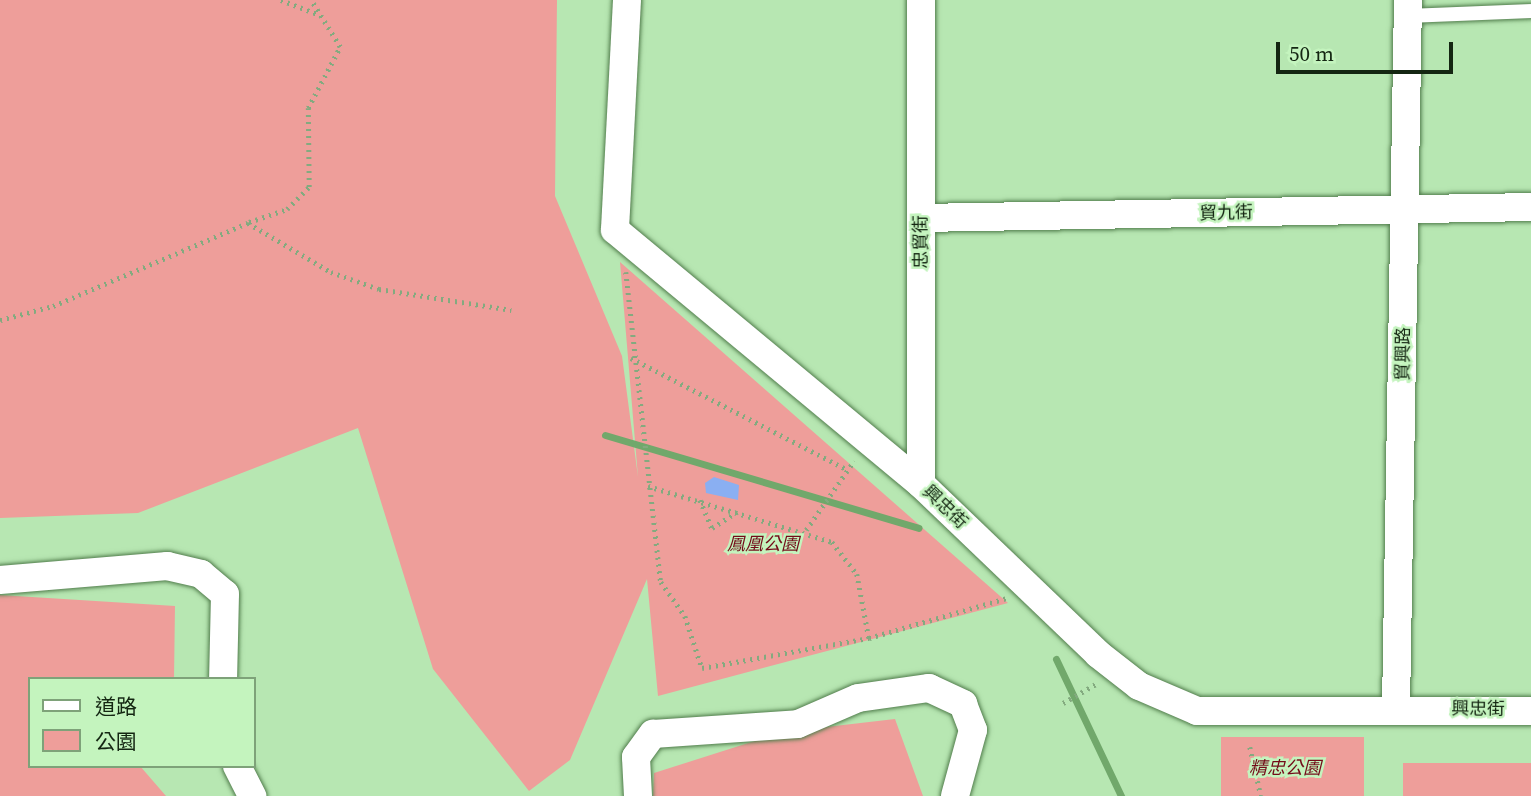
<!DOCTYPE html>
<html>
<head>
<meta charset="utf-8">
<style>
  body { margin:0 }
  #map { position:relative; width:1531px; height:796px; overflow:hidden; background:#b7e7b2; font-family:"Source Serif 4","Noto Sans TC",serif }
  div>[style] { position:absolute }
  .green>* { inset:0; background:#ee9e9a; transform-origin:0 0 }
  .stream>* { height:7px; margin:-3.5px; padding:0 3.5px; transform-origin:3.5px; border-radius:3.5px; background:#71a86b }
  .building>* { inset:0; background:#8aaff2 }
  .path>* { height:4.5px; margin-top:-2.25px; transform-origin:0; background:repeating-linear-gradient(90deg,#83aa7f 0 2px,transparent 0 7px) }
  .roads { filter:drop-shadow(0 0 2px #517d4c) drop-shadow(0 0 2px #517d4c) }
  .service>* { height:14px; margin:-7px; padding:0 7px; transform-origin:7px; border-radius:7px; background:#fff }
  .minor>* { height:28px; margin:-14px; padding:0 14px; transform-origin:14px; border-radius:14px; background:#fff }
  span { translate:-50% -50%; white-space:nowrap; text-align:center; line-height:1.15; -webkit-text-stroke:5px #c4f4be; paint-order:stroke }
  .street-label { font-size:18px; color:#142612 }
  .park-label { font-size:18px; color:#730b19; font-style:italic }
  .legend { position:absolute; left:28px; top:677px; width:228px; height:91px; box-sizing:border-box; background:#c4f4be; border:2px solid #7ea279; margin:0; padding:9px 12px; list-style:none; font-size:21px; color:#142612 }
  .legend li { display:flex; align-items:center; gap:14px; height:35px }
  .legend b { width:35px; border:2px solid #7ea279 }
  .scale { position:absolute; left:1276px; top:42px; width:177px; height:32px; box-sizing:border-box; border:4px solid #142612; border-top:0; padding-left:9px; font-size:21px; line-height:24px; white-space:nowrap; color:#142612; -webkit-text-stroke:5px #c4f4be; paint-order:stroke }
</style>
</head>
<body>
<div id="map">
  <div class="green">
    <i style="clip-path:polygon(0 0,557px 0,555px 196px,622px 356px,638px 477px,620px 262px,1008px 603px,658px 696px,647px 579px,570px 760px,529px 791px,433px 669px,358px 428px,138px 513px,0 518px)"></i>
    <i style="clip-path:polygon(0 595px,175px 606px,174px 679px,30px 679px,30px 766px,140px 766px,166px 796px,0 796px)"></i>
    <i style="clip-path:polygon(895px 719px,923px 796px,653px 796px,654px 773px,783px 732px)"></i>
    <i style="left:1364px;top:737px;width:59px;height:143px;rotate:90deg"></i>
    <i style="left:1531px;top:763px;width:33px;height:128px;rotate:90deg"></i>
  </div>
  <div class="stream">
    <i style="left:605px;top:435px;width:327px;rotate:16.5deg"></i>
    <i style="left:1056px;top:659px;width:152px;rotate:64.6deg"></i>
  </div>
  <div class="building">
    <i style="clip-path:polygon(714px 477px,739px 485px,738px 500px,706px 493px,705px 483px)"></i>
  </div>
  <div class="path">
    <i style="left:281px;top:0;width:40px;rotate:21deg"></i>
    <i style="left:249px;top:222px;width:40px;rotate:-18.9deg"></i>
    <i style="left:287px;top:209px;width:31px;rotate:-45deg"></i>
    <i style="left:309px;top:187px;width:79px;rotate:-90.7deg"></i>
    <i style="left:308px;top:108px;width:69px;rotate:-62.3deg"></i>
    <i style="left:340px;top:47px;width:55px;rotate:-121.7deg"></i>
    <i style="left:626px;top:272px;width:312px;rotate:83.6deg"></i>
    <i style="left:661px;top:582px;width:42px;rotate:54.8deg"></i>
    <i style="left:685px;top:616px;width:55px;rotate:71.9deg"></i>
    <i style="left:702px;top:668px;width:170px;rotate:-10.2deg"></i>
    <i style="left:869px;top:638px;width:144px;rotate:-16.2deg"></i>
    <i style="left:0;top:320px;width:55px;rotate:-14.8deg"></i>
    <i style="left:53px;top:306px;width:212px;rotate:-23.1deg"></i>
    <i style="left:248px;top:223px;width:96px;rotate:30.6deg"></i>
    <i style="left:331px;top:272px;width:51px;rotate:19.5deg"></i>
    <i style="left:379px;top:289px;width:134px;rotate:9deg"></i>
    <i style="left:631px;top:358px;width:244px;rotate:27.3deg"></i>
    <i style="left:648px;top:486px;width:192px;rotate:16.9deg"></i>
    <i style="left:832px;top:542px;width:41px;rotate:52deg"></i>
    <i style="left:857px;top:574px;width:65px;rotate:79.4deg"></i>
    <i style="left:700px;top:500px;width:30px;rotate:67deg"></i>
    <i style="left:712px;top:528px;width:30px;rotate:-33deg"></i>
    <i style="left:806px;top:530px;width:84px;rotate:-55.2deg"></i>
    <i style="left:1063px;top:703px;width:38px;rotate:-30deg"></i>
    <i style="left:1250px;top:747px;width:50px;rotate:77.3deg"></i>
  </div>
  <div class="roads">
    <div class="service">
      <i style="left:1408px;top:16px;width:123px;rotate:-2.3deg"></i>
    </div>
    <div class="minor">
      <i style="left:627px;top:0;width:230px;rotate:93deg"></i>
      <i style="left:615px;top:230px;width:398px;rotate:39.7deg"></i>
      <i style="left:921px;top:484px;width:245px;rotate:43.8deg"></i>
      <i style="left:1098px;top:654px;width:52px;rotate:38deg"></i>
      <i style="left:1139px;top:686px;width:63px;rotate:23.3deg"></i>
      <i style="left:1197px;top:711px;width:334px"></i>
      <i style="left:921px;top:0;width:484px;rotate:90deg"></i>
      <i style="left:921px;top:218px;width:610px;rotate:-1.03deg"></i>
      <i style="left:0;top:580px;width:168px;rotate:-4.8deg"></i>
      <i style="left:167px;top:566px;width:35px;rotate:13deg"></i>
      <i style="left:201px;top:574px;width:31px;rotate:40deg"></i>
      <i style="left:225px;top:594px;width:85px;rotate:91.3deg"></i>
      <i style="left:1396px;top:708px;width:708px;rotate:-89.03deg"></i>
      <i style="left:237px;top:766px;width:34px;rotate:63deg"></i>
      <i style="left:638px;top:796px;width:39px;rotate:-93deg"></i>
      <i style="left:636px;top:757px;width:29px;rotate:-54deg"></i>
      <i style="left:653px;top:734px;width:145px;rotate:-3.9deg"></i>
      <i style="left:798px;top:724px;width:65px;rotate:-23.4deg"></i>
      <i style="left:858px;top:698px;width:72px;rotate:-8deg"></i>
      <i style="left:929px;top:688px;width:38px;rotate:25deg"></i>
      <i style="left:963px;top:704px;width:28px;rotate:69deg"></i>
      <i style="left:973px;top:730px;width:68px;rotate:105.3deg"></i>
    </div>
  </div>
  <div class="street-label">
    <span style="left:1226px;top:213px;rotate:-1deg">貿九街</span>
    <span style="left:921px;top:242px;rotate:-90deg">忠貿街</span>
    <span style="left:1403px;top:354px;rotate:-89deg">貿興路</span>
    <span style="left:945px;top:507px;rotate:44deg">興忠街</span>
    <span style="left:1478px;top:709px;rotate:1deg">興忠街</span>
  </div>
  <div class="park-label">
    <span style="left:763px;top:544px">鳳凰公園</span>
    <span style="left:1285px;top:768px">精忠公園</span>
  </div>
  <ul class="legend">
  <li><b style="height:9px;background:#fff"></b>道路</li>
  <li><b style="height:19px;background:#ee9e9a"></b>公園</li>
  </ul>
  <div class="scale">50 m</div>
</div>
</body>
</html>
